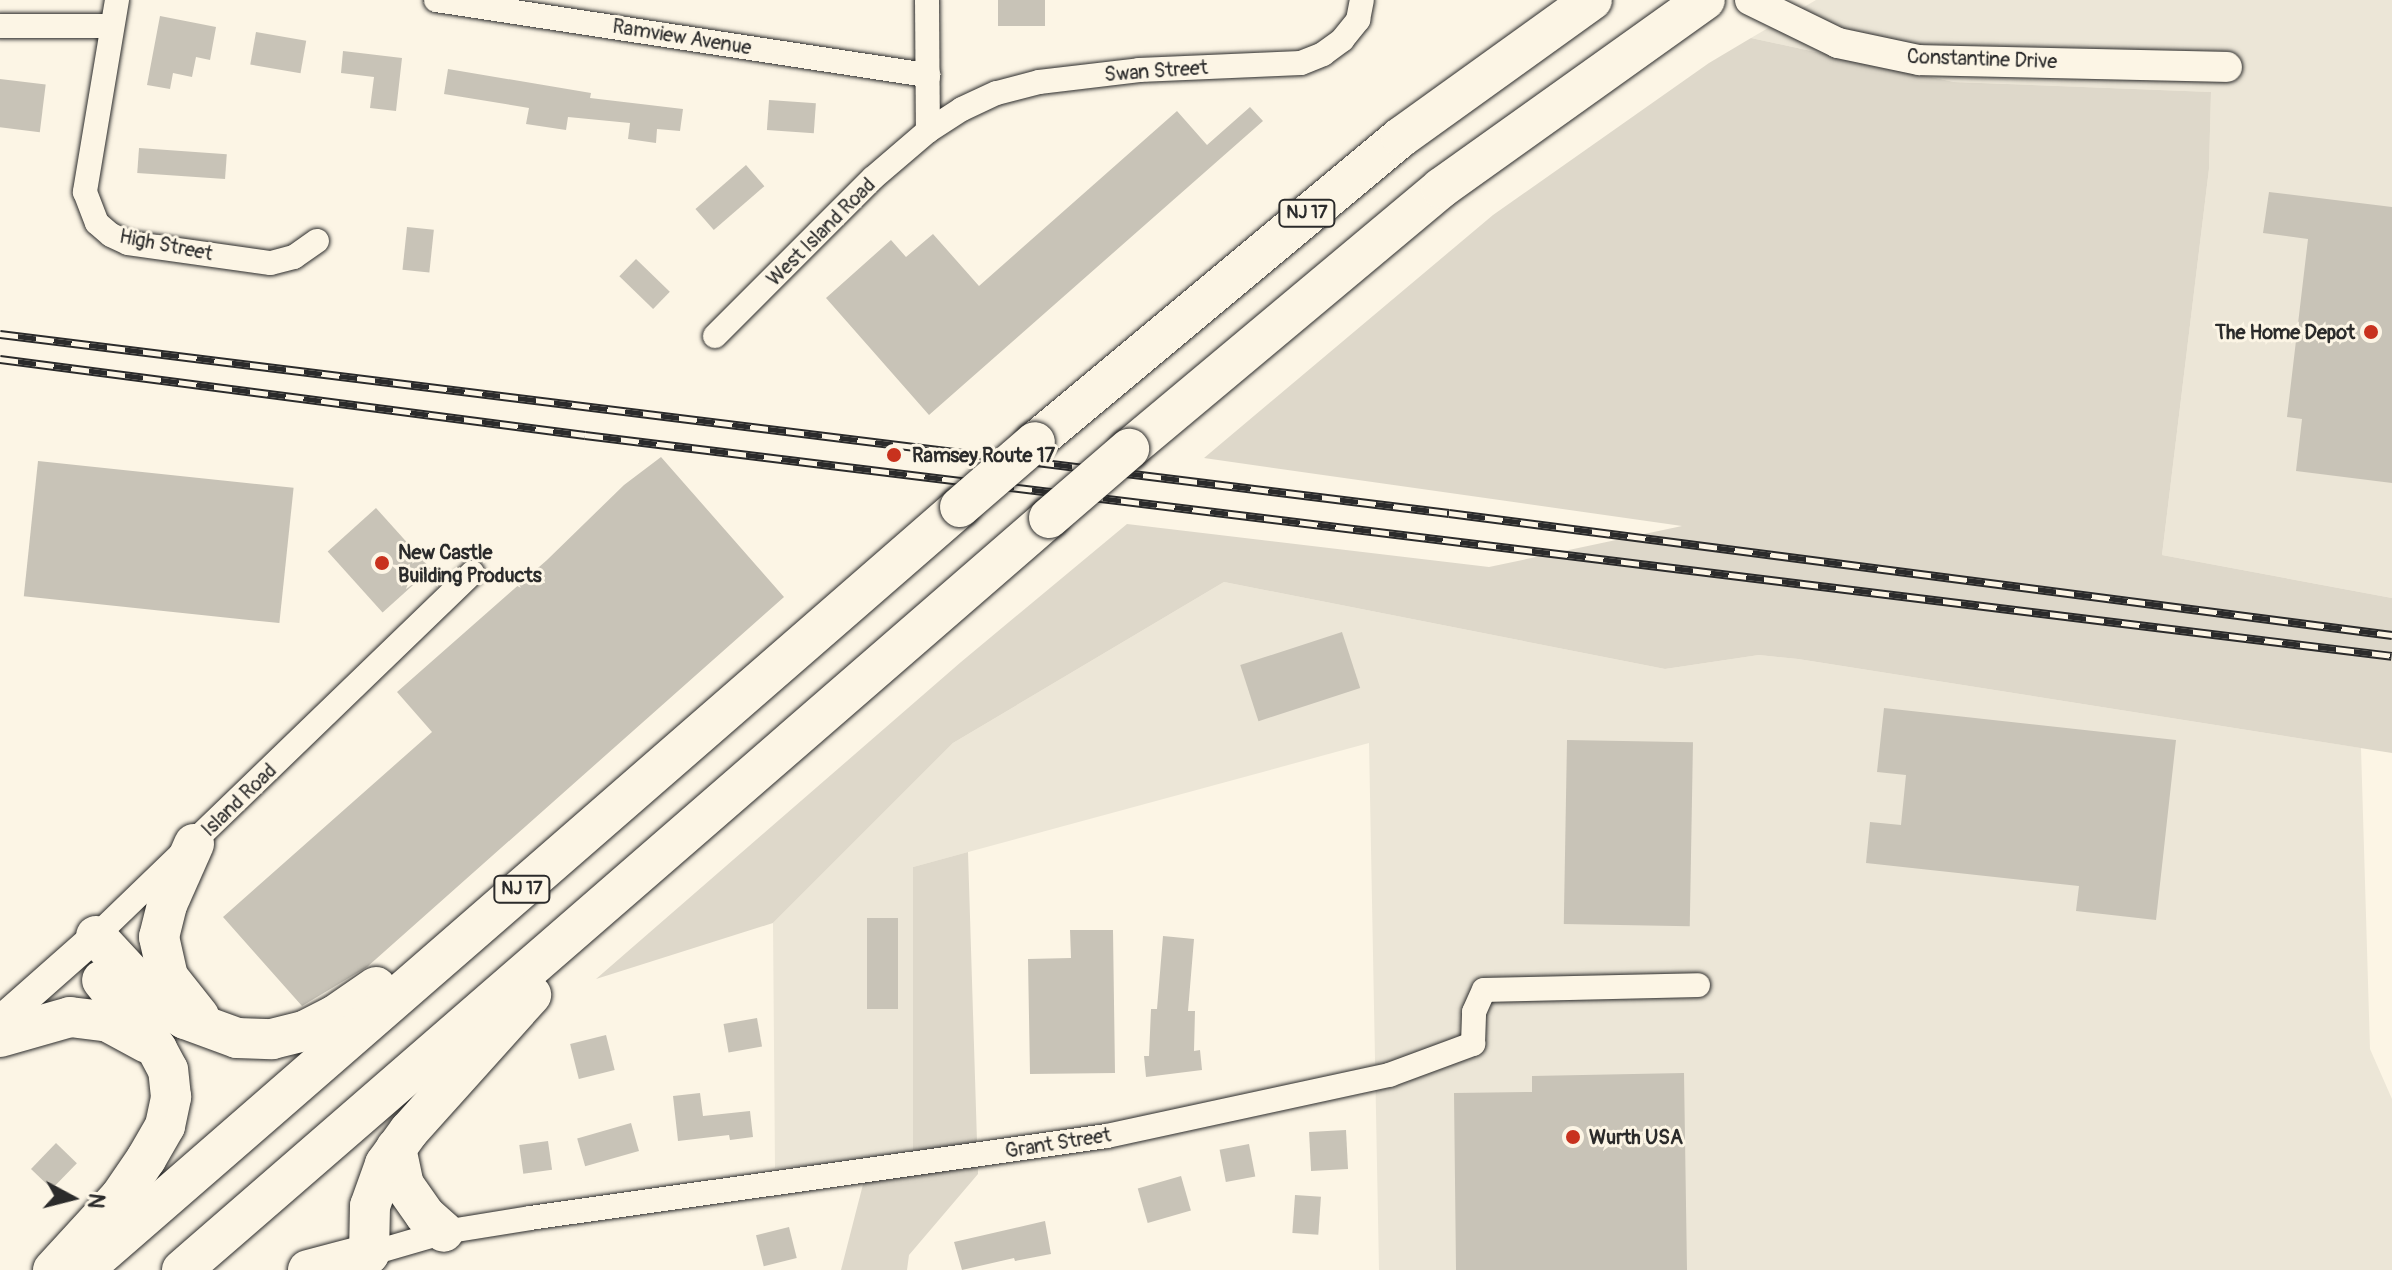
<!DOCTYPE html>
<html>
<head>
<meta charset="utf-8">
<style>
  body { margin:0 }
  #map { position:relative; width:2392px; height:1270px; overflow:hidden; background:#fcf5e5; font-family:Pangolin,sans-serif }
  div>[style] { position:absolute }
  .built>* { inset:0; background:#ece6d7 }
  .green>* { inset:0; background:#ded8ca }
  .building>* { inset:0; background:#c8c3b7; transform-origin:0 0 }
  .roads { filter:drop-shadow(0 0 2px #2b2b2b) drop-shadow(0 0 2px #2b2b2b) }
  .minor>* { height:24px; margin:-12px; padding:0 12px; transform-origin:12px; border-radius:12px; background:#fcf5e5 }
  .tertiary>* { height:30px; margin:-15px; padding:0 15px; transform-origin:15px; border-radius:15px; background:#fcf5e5 }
  .trunk>* { height:40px; margin:-20px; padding:0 20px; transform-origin:20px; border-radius:20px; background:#fcf5e5 }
  .rail>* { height:9px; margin-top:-4.5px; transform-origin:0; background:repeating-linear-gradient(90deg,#fcf5e5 0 18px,#2b2b2b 0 36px); box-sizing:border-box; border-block:2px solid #2b2b2b }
  .bridges { filter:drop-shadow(0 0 2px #2b2b2b) drop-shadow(0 0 2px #2b2b2b) }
  .trunk-bridge>* { height:40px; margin:-20px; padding:0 20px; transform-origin:20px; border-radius:20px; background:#fcf5e5 }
  .dots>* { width:22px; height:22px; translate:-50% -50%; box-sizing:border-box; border:4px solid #fcf5e5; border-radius:50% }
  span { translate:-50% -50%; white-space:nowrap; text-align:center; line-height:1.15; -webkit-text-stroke:6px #fcf5e5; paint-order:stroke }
  .shield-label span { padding:2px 6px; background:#fcf5e5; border:2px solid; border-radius:6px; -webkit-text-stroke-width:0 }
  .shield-label { font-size:18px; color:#2b2b2b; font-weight:700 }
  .street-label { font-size:20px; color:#2b2b2b }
  .poi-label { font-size:20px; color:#2b2b2b; font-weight:700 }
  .right { translate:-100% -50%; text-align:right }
  .left { translate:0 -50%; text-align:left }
  .north { position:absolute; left:32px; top:1158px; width:80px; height:80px; -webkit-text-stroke:6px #fcf5e5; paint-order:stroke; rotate:97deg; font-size:22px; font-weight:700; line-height:32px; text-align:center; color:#2b2b2b }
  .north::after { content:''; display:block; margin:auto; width:28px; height:36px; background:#2b2b2b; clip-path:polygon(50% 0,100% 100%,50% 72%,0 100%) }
</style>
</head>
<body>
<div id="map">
  <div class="built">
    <i style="clip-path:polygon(1816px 0,2392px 0,2392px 598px,2162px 555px,2209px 169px,2211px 92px,1954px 82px,1751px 38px)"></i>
    <i style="clip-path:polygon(1224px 582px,1665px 669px,1759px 655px,1798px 659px,2361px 748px,2370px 1049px,2392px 1099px,2392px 1270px,1379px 1270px,1369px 743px,913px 867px,913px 1157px,775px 1168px,773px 923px,953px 743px)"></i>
  </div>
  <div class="green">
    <i style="clip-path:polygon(1751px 38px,1954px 82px,2211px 92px,2209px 169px,2162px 555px,2392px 598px,2392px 753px,1798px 659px,1759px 655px,1665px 669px,1224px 582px,953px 743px,773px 923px,596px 979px,961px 662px,1127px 524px,1489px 567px,1682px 526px,1204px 458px,1493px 215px,1709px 63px)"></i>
    <i style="clip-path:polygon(968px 852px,978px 1174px,909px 1255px,907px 1270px,841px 1270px,869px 1161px,913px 1157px,913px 867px)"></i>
  </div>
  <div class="building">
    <i style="left:998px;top:0;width:47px;height:26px"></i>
    <i style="clip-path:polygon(160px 16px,216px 27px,210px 60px,196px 57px,192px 77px,173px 73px,170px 89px,147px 85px)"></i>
    <i style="left:256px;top:32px;width:51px;height:33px;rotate:10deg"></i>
    <i style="clip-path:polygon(343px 51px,402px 58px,396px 111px,370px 108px,374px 77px,341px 73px)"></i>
    <i style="clip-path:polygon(448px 69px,591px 93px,590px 98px,683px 109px,680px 131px,657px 129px,656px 143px,628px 139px,630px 123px,568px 117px,566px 130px,526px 124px,529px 108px,444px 94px)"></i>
    <i style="left:0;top:79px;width:46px;height:48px;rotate:7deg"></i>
    <i style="left:769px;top:100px;width:47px;height:30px;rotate:4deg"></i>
    <i style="clip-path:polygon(1250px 107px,1263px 121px,929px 415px,826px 298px,891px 240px,906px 257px,933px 234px,979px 286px,1177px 111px,1207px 145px)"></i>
    <i style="left:139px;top:148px;width:88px;height:25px;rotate:4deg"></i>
    <i style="left:746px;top:165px;width:28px;height:67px;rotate:49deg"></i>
    <i style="clip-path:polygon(2269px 192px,2392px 207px,2392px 483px,2296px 471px,2302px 419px,2287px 417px,2308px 239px,2263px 233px)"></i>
    <i style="left:407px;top:227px;width:27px;height:43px;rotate:6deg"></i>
    <i style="left:636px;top:259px;width:47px;height:24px;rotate:44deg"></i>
    <i style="clip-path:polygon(661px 457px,784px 597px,367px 967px,302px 1006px,223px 917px,432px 732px,397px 692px,547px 560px,624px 485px)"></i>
    <i style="left:38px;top:461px;width:257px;height:136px;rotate:6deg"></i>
    <i style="left:376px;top:508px;width:82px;height:65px;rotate:48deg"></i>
    <i style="left:1342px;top:632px;width:59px;height:107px;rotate:72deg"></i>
    <i style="clip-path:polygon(1884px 708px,2176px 740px,2156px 920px,2076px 911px,2079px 886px,1866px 863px,1870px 822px,1901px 825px,1906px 775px,1877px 772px)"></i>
    <i style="left:1567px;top:740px;width:126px;height:184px;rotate:1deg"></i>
    <i style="left:867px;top:918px;width:31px;height:91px"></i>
    <i style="clip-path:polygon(1070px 930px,1113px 930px,1115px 1073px,1030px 1074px,1028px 959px,1071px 958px)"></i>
    <i style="clip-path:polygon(1163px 936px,1194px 939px,1188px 1011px,1195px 1011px,1194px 1051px,1200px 1050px,1202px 1070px,1146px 1077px,1144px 1056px,1149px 1056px,1151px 1009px,1157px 1009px)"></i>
    <i style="left:757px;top:1018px;width:29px;height:34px;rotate:80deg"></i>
    <i style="left:606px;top:1035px;width:36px;height:37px;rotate:76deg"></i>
    <i style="clip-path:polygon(1684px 1073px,1687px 1270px,1456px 1270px,1454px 1093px,1532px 1092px,1532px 1076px)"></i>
    <i style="clip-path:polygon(700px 1093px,703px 1116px,750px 1111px,753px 1137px,730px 1140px,729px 1135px,678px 1141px,673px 1096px)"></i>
    <i style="left:631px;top:1123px;width:29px;height:56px;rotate:74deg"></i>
    <i style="left:1346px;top:1130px;width:39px;height:37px;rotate:87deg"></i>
    <i style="left:548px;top:1141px;width:29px;height:29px;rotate:82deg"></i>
    <i style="left:56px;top:1143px;width:29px;height:36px;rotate:44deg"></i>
    <i style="left:1249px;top:1144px;width:33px;height:30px;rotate:79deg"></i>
    <i style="left:1181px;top:1176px;width:36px;height:45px;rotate:74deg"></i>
    <i style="left:1295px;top:1195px;width:26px;height:38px;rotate:4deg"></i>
    <i style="clip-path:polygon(1045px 1221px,1051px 1254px,1015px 1261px,1014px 1258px,962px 1270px,954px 1242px)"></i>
    <i style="left:789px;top:1227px;width:32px;height:34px;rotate:76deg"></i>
  </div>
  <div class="roads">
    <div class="minor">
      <i style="left:117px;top:0;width:195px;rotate:99.5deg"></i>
      <i style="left:85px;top:192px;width:33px;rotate:69deg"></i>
      <i style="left:97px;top:223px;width:18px;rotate:41deg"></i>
      <i style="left:111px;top:235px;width:19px;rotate:25deg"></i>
      <i style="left:128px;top:243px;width:144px;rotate:8deg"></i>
      <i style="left:271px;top:263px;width:24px;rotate:-15deg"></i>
      <i style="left:294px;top:257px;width:28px;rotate:-35deg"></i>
      <i style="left:436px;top:0;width:498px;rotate:8.7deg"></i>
      <i style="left:927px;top:0;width:131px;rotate:89.6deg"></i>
      <i style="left:0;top:26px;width:112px"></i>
      <i style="left:715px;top:336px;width:223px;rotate:-45deg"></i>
      <i style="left:873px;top:178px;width:72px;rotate:-40.5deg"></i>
      <i style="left:928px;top:131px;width:40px;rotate:-32.9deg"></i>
      <i style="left:962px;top:109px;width:38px;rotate:-25deg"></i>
      <i style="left:997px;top:93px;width:43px;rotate:-14.7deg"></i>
      <i style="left:1039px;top:82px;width:101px;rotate:-6.8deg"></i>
      <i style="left:1139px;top:70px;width:162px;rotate:-2.5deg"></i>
      <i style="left:1301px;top:63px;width:24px;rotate:-22deg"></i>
      <i style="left:1323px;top:54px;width:24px;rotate:-36deg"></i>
      <i style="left:1342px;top:40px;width:26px;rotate:-51deg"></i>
      <i style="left:1358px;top:20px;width:20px;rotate:-79deg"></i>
      <i style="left:96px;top:936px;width:523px;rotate:-43.99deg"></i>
      <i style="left:369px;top:1254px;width:78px;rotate:-16.3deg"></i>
      <i style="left:444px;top:1232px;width:87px;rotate:-9.2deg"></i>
      <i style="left:530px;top:1218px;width:583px;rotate:-8.09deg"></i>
      <i style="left:1107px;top:1136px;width:289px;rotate:-12.2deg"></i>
      <i style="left:1389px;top:1075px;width:90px;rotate:-20.3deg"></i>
      <i style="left:1473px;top:1044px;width:32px;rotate:-88deg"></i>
      <i style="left:1474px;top:1012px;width:24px;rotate:-66deg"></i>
      <i style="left:1484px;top:990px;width:214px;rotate:-1.3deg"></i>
    </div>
    <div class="tertiary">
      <i style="left:1750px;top:0;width:98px;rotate:26deg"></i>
      <i style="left:1838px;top:43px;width:83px;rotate:11.9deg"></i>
      <i style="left:1919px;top:60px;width:308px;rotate:1.3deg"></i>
      <i style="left:0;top:1021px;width:128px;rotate:-41.5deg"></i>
    </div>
    <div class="trunk">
      <i style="left:1035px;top:442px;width:476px;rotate:-39.8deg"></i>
      <i style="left:1401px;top:137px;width:235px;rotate:-35.7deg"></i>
      <i style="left:1129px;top:449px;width:407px;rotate:-39.9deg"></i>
      <i style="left:1441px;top:188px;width:324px;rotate:-35.5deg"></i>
      <i style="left:194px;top:844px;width:67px;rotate:113.9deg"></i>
      <i style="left:167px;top:905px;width:33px;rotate:104deg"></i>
      <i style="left:159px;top:937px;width:41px;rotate:77.3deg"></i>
      <i style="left:168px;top:977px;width:50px;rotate:51.5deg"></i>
      <i style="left:96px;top:936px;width:91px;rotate:47.2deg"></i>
      <i style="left:158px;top:1003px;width:31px;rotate:31deg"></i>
      <i style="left:185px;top:1019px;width:55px;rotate:20.1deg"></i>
      <i style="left:237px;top:1038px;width:35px;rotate:2deg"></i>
      <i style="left:272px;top:1039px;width:33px;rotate:-14deg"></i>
      <i style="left:304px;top:1031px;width:34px;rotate:-27deg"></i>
      <i style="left:334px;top:1016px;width:51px;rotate:-34.6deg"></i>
      <i style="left:0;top:1037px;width:73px;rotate:-15.9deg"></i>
      <i style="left:70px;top:1017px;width:38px;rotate:7deg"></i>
      <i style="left:108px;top:1022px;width:44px;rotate:28.3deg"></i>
      <i style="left:396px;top:1148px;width:38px;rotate:78deg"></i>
      <i style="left:404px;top:1185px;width:37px;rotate:55deg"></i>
      <i style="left:425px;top:1215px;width:25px;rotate:42deg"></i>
      <i style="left:53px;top:1270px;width:99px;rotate:-47.5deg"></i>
      <i style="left:120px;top:1197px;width:46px;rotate:-55.6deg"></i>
      <i style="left:146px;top:1159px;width:38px;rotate:-60deg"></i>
      <i style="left:165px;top:1126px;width:30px;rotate:-78deg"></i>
      <i style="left:171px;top:1097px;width:27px;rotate:-96deg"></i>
      <i style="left:168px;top:1070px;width:24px;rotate:-118deg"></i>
      <i style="left:157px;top:1049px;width:88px;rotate:-128.6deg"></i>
      <i style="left:83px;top:1270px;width:1162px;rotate:-41.02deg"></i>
      <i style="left:182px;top:1270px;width:1148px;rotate:-40.94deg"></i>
      <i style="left:308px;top:1270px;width:63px;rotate:-14.7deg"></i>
      <i style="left:369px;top:1254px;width:48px;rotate:-88.8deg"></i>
      <i style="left:370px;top:1206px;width:45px;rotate:-70.3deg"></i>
      <i style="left:385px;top:1164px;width:41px;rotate:-54deg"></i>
      <i style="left:409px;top:1131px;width:183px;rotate:-48.1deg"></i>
    </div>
  </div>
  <div class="rail">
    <i style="left:0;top:334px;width:1460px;rotate:7.04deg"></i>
    <i style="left:1449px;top:513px;width:951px;rotate:7.37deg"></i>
    <i style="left:0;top:359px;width:590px;rotate:7.4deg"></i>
    <i style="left:585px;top:435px;width:1820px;rotate:6.97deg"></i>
  </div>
  <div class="bridges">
    <div class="trunk-bridge">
      <i style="left:960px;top:507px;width:99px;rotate:-40.9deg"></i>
      <i style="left:1049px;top:518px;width:106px;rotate:-40.8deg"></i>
    </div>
  </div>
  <div class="dots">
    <i style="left:2371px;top:332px;background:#c8321e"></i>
    <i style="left:894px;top:455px;background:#c8321e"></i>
    <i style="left:382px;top:563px;background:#c8321e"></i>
    <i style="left:1573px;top:1137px;background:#c8321e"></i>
  </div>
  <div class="shield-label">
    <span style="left:1307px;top:213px">NJ 17</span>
    <span style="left:522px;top:889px">NJ 17</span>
  </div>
  <div class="street-label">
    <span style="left:682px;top:37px;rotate:9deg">Ramview Avenue</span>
    <span style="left:1982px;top:59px;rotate:2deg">Constantine Drive</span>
    <span style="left:1156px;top:71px;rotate:-4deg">Swan Street</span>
    <span style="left:821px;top:232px;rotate:-45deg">West Island Road</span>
    <span style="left:166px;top:245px;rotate:11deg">High Street</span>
    <span style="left:239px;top:800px;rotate:-44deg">Island Road</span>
    <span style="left:1058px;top:1143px;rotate:-9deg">Grant Street</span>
  </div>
  <div class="poi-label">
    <span class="right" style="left:2355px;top:332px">The Home Depot</span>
    <span class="left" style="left:912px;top:455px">Ramsey Route 17</span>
    <span class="left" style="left:398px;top:564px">New Castle<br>Building Products</span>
    <span class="left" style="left:1589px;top:1137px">Wurth USA</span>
  </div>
  <div class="north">N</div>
</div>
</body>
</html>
